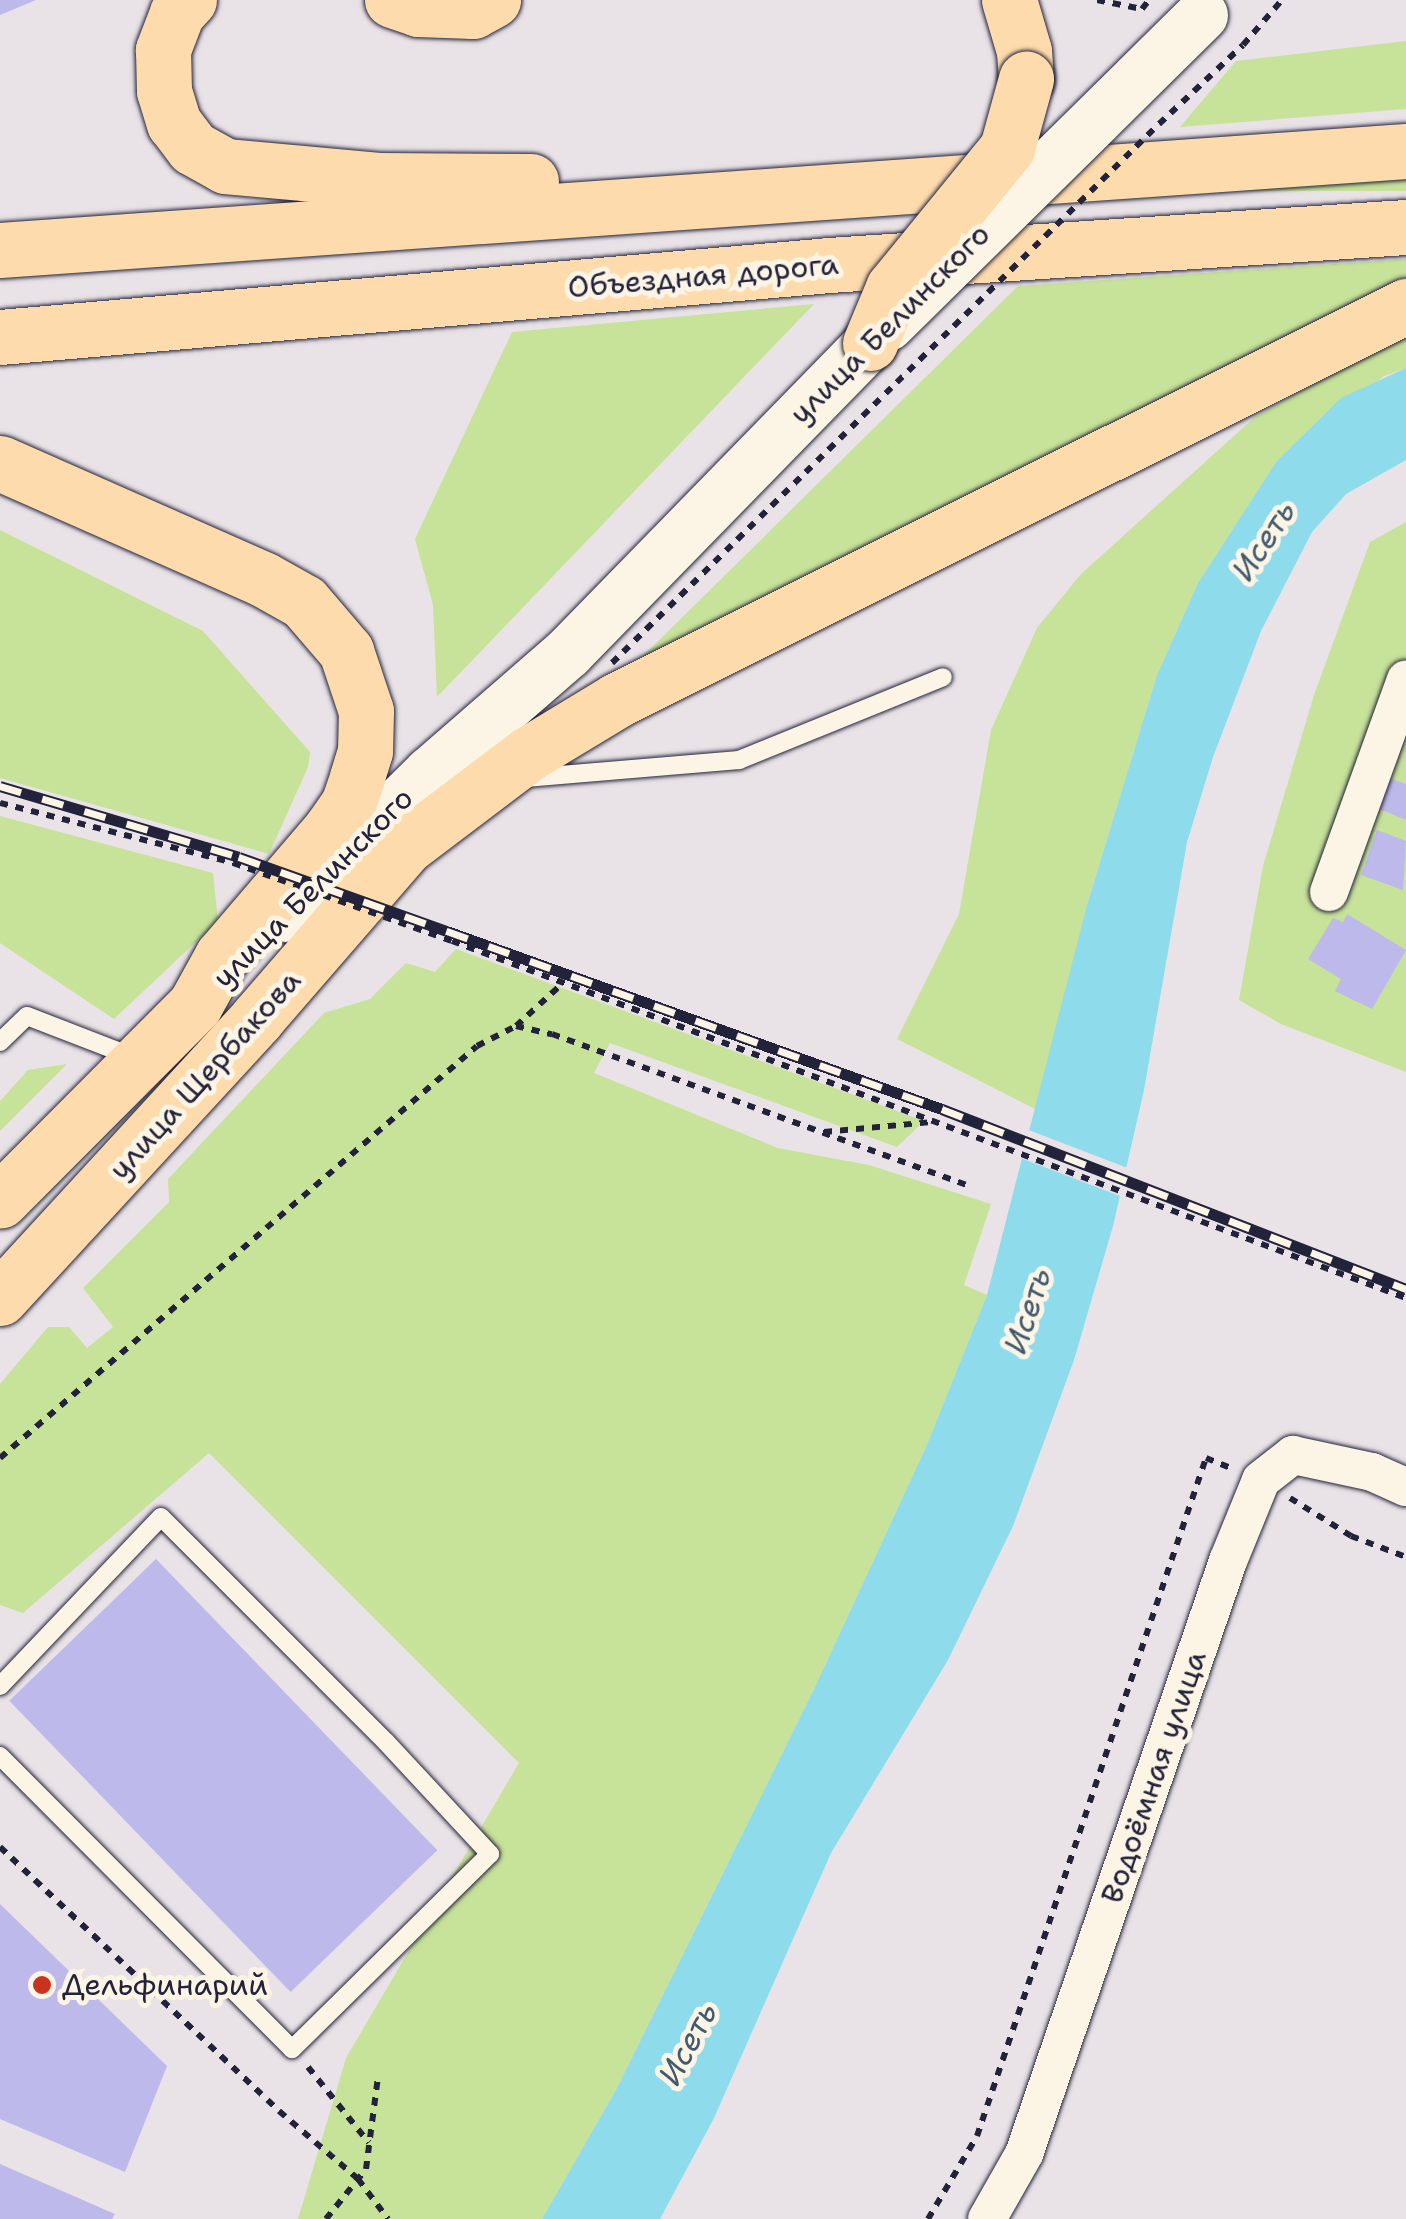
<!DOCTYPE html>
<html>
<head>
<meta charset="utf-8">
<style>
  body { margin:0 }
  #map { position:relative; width:1406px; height:2219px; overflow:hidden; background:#e9e3e7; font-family:"Shantell Sans",sans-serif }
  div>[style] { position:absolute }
  .green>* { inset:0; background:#c7e299; transform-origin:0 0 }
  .water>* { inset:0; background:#8ddbeb }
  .pier>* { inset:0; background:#e9e3e7; transform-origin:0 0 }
  .building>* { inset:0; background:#beb9eb; transform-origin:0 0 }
  .path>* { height:6px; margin-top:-3px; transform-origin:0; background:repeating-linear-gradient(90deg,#22223b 0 8px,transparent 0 16px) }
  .roads { filter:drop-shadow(0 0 2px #22223b) drop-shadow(0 0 2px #22223b) }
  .service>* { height:18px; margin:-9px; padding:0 9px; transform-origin:9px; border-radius:9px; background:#fcf5e5 }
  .minor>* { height:38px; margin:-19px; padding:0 19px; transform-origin:19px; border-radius:19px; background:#fcf5e5 }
  .secondary>* { height:52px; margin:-26px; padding:0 26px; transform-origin:26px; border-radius:26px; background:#fcf5e5 }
  .primary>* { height:55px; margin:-27.5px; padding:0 27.5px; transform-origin:27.5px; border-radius:27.5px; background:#fedbac }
  .rail>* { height:11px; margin-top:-5.5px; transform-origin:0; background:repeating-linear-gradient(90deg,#fcf5e5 0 22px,#22223b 0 44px); box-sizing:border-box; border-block:2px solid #22223b }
  .path-bridge>* { height:6px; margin-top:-3px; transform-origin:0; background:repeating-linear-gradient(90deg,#22223b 0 8px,transparent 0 16px) }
  .bridges { filter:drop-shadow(0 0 2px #22223b) drop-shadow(0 0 2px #22223b) }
  .secondary-bridge>* { height:52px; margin:-26px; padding:0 26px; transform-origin:26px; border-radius:26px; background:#fcf5e5 }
  .primary-bridge>* { height:55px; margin:-27.5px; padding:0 27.5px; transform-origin:27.5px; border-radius:27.5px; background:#fedbac }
  .dots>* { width:28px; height:28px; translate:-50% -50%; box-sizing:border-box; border:5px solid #fcf5e5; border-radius:50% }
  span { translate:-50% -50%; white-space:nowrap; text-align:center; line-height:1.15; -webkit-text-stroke:10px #fcf5e5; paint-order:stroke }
  .street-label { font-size:30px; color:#22223b }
  .poi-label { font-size:30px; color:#22223b }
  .left { translate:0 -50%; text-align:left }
  .water-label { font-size:32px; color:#425a70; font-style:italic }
</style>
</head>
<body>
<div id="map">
  <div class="green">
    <i style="clip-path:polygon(1406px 41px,1406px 109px,1180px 127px,1236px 61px)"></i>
    <i style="left:1406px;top:178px;width:13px;height:308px;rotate:90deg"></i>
    <i style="clip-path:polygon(1406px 259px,1406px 281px,640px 659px,1018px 286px)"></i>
    <i style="clip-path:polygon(814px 304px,437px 697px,433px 605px,415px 539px,512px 332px)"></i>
    <i style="clip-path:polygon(1406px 333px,1406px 368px,1384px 376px,1276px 462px,1198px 583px,1157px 675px,1087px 905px,1037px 1110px,897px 1039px,959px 914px,991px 730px,1037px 628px,1081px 574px,1256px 416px)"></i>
    <i style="clip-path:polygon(1406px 522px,1406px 1072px,1281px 1024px,1239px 1000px,1263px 866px,1314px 695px,1370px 542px)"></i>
    <i style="clip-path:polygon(0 530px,203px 631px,310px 752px,308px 767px,269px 854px,0 778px)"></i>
    <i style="clip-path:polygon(0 816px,213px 873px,218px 921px,114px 1019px,0 943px)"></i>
    <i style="clip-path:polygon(456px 949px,924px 1121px,897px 1147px,610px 1043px,594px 1073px,778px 1148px,869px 1165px,991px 1204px,964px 1285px,987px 1295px,926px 1447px,815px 1687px,617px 2088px,542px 2219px,298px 2219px,346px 2058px,519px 1763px,209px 1453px,23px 1613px,0 1605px,0 1384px,48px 1327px,69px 1327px,87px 1348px,113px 1327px,83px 1288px,169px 1202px,168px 1179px,324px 1013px,370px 999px,406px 963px,435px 972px)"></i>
    <i style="clip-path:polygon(67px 1064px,0 1131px,0 1101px,28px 1070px)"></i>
  </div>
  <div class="water">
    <i style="clip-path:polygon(1406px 368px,1406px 460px,1346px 494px,1312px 532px,1261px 631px,1213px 757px,1187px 842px,1144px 1090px,1113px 1226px,1074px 1360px,1013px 1526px,948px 1660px,831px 1853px,714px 2118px,660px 2219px,542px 2219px,617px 2088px,815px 1687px,926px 1447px,987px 1295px,1087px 905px,1157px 675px,1198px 583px,1276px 462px,1341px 398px)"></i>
  </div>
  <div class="pier">
    <i style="left:1026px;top:1129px;width:113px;height:29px;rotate:21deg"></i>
  </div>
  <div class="building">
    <i style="clip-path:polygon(0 0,36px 0,0 15px)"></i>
    <i style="clip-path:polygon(1389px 778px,1406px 784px,1406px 820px,1377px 808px)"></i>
    <i style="clip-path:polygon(1377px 830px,1406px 841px,1403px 890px,1361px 875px)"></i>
    <i style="clip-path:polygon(1347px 914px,1406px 950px,1372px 1009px,1335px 991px,1341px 979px,1308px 959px,1333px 918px,1343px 922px)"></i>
    <i style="left:156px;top:1559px;width:405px;height:204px;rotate:46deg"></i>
    <i style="clip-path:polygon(0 1904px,167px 2066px,125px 2172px,0 2119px)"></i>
    <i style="clip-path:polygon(0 2164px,115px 2214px,112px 2219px,0 2219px)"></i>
  </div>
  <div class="path">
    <i style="left:1097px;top:0;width:46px;rotate:11.3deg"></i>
    <i style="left:1142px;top:9px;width:11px;rotate:-52deg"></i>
    <i style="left:1159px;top:124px;width:115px;rotate:-43.2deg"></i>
    <i style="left:1243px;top:45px;width:60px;rotate:-49.1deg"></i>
    <i style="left:0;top:803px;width:241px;rotate:14.4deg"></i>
    <i style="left:452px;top:941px;width:1019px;rotate:20.52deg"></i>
    <i style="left:516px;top:1026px;width:64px;rotate:-42.5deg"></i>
    <i style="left:824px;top:1132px;width:107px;rotate:-5.3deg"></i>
    <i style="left:0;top:1458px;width:630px;rotate:-40.82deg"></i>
    <i style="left:477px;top:1046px;width:44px;rotate:-27.1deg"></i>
    <i style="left:516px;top:1026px;width:37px;rotate:13deg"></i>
    <i style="left:552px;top:1034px;width:445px;rotate:20deg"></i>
    <i style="left:1290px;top:1498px;width:72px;rotate:31.9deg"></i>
    <i style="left:1351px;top:1536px;width:59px;rotate:20.9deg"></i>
    <i style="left:0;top:1847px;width:384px;rotate:43.4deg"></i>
    <i style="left:279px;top:2111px;width:104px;rotate:40.7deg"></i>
    <i style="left:358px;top:2179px;width:50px;rotate:53.1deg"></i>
    <i style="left:308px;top:2067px;width:97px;rotate:51.2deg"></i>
    <i style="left:326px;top:2219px;width:64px;rotate:-51.3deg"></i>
    <i style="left:366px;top:2169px;width:93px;rotate:-82.6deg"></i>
    <i style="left:928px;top:2219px;width:96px;rotate:-59.4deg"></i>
    <i style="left:977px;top:2136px;width:716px;rotate:-71.34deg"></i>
    <i style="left:1206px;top:1458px;width:27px;rotate:22deg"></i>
  </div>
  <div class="roads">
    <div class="service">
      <i style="left:525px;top:778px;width:215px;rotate:-4.8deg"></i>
      <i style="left:739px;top:760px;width:220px;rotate:-22.1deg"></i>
      <i style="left:0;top:1042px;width:37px;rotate:-44deg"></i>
      <i style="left:27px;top:1016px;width:114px;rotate:21.1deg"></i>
      <i style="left:0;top:1686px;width:233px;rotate:-46.4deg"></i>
      <i style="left:161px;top:1517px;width:318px;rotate:45deg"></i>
      <i style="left:386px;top:1742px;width:153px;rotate:47.1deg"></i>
      <i style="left:490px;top:1854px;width:278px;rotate:135.4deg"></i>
      <i style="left:292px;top:2049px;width:414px;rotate:-134.9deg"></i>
    </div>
    <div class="minor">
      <i style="left:1329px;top:892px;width:226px;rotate:-70.1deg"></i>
      <i style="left:987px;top:2219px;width:75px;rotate:-60.4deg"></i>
      <i style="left:1024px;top:2154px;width:627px;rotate:-71.02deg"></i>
      <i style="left:1228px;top:1561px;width:87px;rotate:-67.8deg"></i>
      <i style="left:1261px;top:1480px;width:41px;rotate:-38deg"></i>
      <i style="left:1293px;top:1455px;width:81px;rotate:12.1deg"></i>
      <i style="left:1372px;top:1472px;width:37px;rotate:24deg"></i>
    </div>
    <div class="secondary">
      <i style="left:285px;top:916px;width:204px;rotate:-44.6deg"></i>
      <i style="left:430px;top:773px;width:183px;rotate:-41deg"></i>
      <i style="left:568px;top:653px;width:433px;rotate:-45.7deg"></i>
    </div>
    <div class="primary">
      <i style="left:189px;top:0;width:18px;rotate:133deg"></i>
      <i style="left:177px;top:13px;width:40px;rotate:111deg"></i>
      <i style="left:163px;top:50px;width:41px;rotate:88.6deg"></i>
      <i style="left:164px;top:91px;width:34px;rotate:73deg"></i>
      <i style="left:174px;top:123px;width:31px;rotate:53deg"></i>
      <i style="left:193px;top:148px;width:37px;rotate:29deg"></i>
      <i style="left:225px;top:166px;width:154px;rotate:5.2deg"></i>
      <i style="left:378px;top:180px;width:153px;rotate:0.4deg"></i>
      <i style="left:392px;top:0;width:28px;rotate:19deg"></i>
      <i style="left:418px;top:9px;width:55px;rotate:2.1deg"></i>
      <i style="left:473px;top:11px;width:23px;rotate:-29deg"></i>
      <i style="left:1009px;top:0;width:53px;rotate:73.6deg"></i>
      <i style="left:1024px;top:51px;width:28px;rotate:86deg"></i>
      <i style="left:0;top:250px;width:1409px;rotate:-4.03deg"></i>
      <i style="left:0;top:337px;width:832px;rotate:-4.96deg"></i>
      <i style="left:829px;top:265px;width:578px;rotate:-3.77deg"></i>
      <i style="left:0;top:463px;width:287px;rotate:23.8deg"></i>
      <i style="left:263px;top:579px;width:47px;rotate:29.3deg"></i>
      <i style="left:304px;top:602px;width:65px;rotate:49.4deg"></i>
      <i style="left:346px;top:651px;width:63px;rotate:71.6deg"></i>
      <i style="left:366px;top:711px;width:40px;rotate:91.4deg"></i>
      <i style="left:365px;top:751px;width:28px;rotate:107deg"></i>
      <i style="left:357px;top:778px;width:28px;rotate:109deg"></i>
      <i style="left:348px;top:804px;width:32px;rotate:125deg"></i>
      <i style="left:330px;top:830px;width:166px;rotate:130.6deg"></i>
      <i style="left:222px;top:956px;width:56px;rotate:118.9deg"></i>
      <i style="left:195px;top:1005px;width:276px;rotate:134.9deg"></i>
      <i style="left:0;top:1298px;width:381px;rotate:-47.4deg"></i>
      <i style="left:258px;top:1017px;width:225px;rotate:-49.1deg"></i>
      <i style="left:405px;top:847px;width:154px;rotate:-37.1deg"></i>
      <i style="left:528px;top:754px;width:104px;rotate:-31.2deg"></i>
      <i style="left:617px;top:700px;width:882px;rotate:-26.54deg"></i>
    </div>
  </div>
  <div class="rail">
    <i style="left:0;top:786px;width:249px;rotate:16.5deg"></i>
    <i style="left:239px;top:857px;width:221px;rotate:19.6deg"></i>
    <i style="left:447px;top:931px;width:526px;rotate:19.78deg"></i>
    <i style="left:942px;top:1109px;width:498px;rotate:21.2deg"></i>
  </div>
  <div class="path-bridge">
    <i style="left:612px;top:663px;width:768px;rotate:-44.58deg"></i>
    <i style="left:233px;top:863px;width:232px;rotate:19.6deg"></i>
  </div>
  <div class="bridges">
    <div class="secondary-bridge">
      <i style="left:888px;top:325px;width:441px;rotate:-44.6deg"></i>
    </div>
    <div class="primary-bridge">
      <i style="left:870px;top:343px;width:60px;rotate:-67.3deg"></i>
      <i style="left:893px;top:288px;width:181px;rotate:-50.8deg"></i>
      <i style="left:1007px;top:148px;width:72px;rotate:-74.6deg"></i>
    </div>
  </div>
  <div class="dots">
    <i style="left:42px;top:1985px;background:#c8321e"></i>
  </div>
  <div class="street-label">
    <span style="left:703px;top:276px;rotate:-5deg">Объездная дорога</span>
    <span style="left:890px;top:324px;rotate:-45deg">улица Белинского</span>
    <span style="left:313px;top:888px;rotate:-45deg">улица Белинского</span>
    <span style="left:205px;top:1075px;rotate:-48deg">улица Щербакова</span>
    <span style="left:1154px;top:1777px;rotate:-71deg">Водоёмная улица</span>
  </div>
  <div class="poi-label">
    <span class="left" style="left:62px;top:1985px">Дельфинарий</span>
  </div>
  <div class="water-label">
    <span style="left:1264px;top:541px;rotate:-57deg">Исеть</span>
    <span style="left:1028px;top:1311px;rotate:-72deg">Исеть</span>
    <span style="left:688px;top:2044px;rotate:-62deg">Исеть</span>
  </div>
</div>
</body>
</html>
